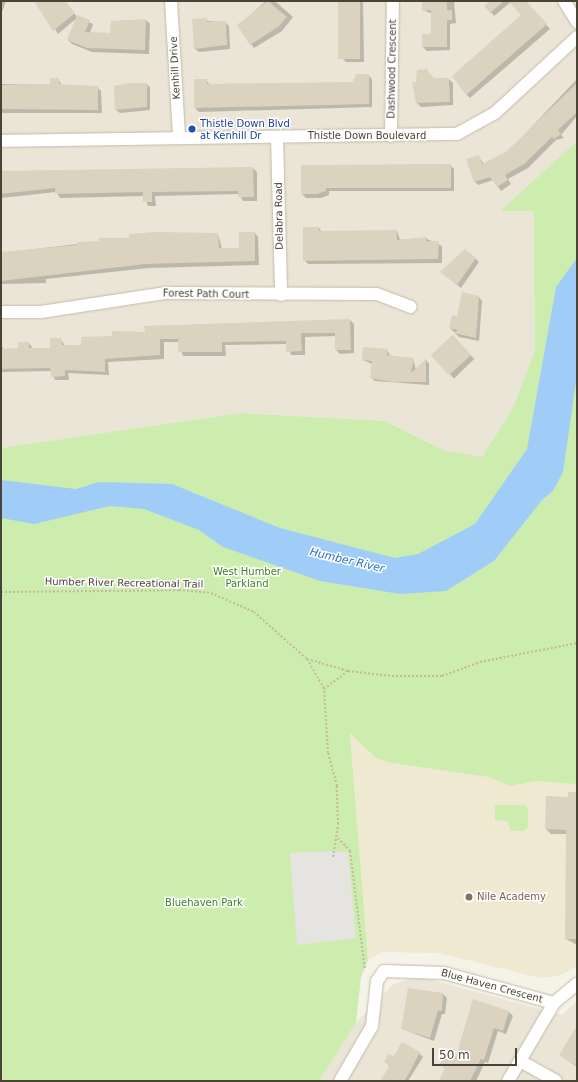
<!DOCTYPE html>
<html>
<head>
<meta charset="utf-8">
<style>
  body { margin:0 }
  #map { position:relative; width:578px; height:1082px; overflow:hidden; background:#f5f2e8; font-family:"DejaVu Sans",sans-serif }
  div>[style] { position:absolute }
  .residential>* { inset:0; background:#eae5d6 }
  .education>* { inset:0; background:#f0e9d1 }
  .green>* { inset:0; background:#ccedae }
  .parking>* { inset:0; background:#e6e4e0 }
  .water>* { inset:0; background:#a0cdf7 }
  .shadow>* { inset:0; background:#0003; transform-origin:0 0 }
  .building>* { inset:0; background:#dbd2bf; transform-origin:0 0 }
  .path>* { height:2px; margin-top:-1px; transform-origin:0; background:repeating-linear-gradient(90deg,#c5b99a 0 2px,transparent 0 4px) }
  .roads { filter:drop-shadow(0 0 1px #c2bbaa) drop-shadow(0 0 1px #c2bbaa) }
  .minor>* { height:12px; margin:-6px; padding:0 6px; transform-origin:6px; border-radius:6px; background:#fff }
  .dots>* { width:11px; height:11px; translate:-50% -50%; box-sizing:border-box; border:2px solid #fff; border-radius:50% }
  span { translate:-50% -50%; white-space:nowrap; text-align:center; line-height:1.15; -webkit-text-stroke:3px #fff; paint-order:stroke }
  .street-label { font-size:10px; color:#4a4336 }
  .transit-label { font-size:10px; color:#164399 }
  .left { translate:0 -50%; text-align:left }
  .park-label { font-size:10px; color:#408123 }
  .education-label { font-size:10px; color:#785e54 }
  .water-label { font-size:11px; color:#2573c0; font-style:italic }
  .frame { position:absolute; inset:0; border:2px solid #4a4336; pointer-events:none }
  .scale { position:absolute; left:432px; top:1048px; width:85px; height:18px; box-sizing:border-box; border:2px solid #4a4336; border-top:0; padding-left:5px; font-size:12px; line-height:14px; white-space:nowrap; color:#4a4336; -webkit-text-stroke:3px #fff; paint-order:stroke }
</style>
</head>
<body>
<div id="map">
  <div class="residential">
    <i style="clip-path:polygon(1px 1px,577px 1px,577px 141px,500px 211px,534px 211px,535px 350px,513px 408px,482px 457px,443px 450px,385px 421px,240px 413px,1px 448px)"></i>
    <i style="clip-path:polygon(417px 976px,562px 1015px,577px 1001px,577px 1081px,319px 1081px,356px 1023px,392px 985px)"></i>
  </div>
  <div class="education">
    <i style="clip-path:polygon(350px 732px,577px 732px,577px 966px,559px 976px,540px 978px,439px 953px,382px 952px,368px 960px)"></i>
  </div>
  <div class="green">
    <i style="clip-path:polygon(577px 141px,577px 784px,536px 781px,509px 786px,489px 777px,392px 763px,376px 758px,350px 733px,368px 960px,361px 977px,356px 1023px,319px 1081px,1px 1081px,1px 448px,240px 413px,385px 421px,443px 450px,482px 457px,513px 408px,535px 350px,534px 211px,500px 211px)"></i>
    <i style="clip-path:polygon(495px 805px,524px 805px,528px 809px,528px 827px,524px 831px,511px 831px,507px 821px,495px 820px)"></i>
  </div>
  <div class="parking">
    <i style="clip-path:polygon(333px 851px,348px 852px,356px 938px,297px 945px,290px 853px)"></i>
  </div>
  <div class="water">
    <i style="clip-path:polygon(577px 258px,577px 375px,563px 472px,553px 491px,542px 500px,494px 561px,446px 591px,400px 594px,320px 581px,223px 547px,199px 530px,144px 509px,110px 506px,34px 524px,1px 518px,1px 480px,76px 489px,99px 482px,172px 484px,280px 528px,395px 558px,418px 554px,475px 524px,527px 449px,556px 287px)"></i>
  </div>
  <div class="shadow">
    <i style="clip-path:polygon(1px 1px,6px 1px,1px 15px)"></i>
    <i style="clip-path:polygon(38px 1px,65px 1px,77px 17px,93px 24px,90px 33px,111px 34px,146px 20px,150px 24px,149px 54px,92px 52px,72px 44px,68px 40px,77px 18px,58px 34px)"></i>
    <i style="clip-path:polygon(266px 1px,275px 1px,293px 17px,282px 31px,254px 48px,238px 26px)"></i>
    <i style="clip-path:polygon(340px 1px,363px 1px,364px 62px,346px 62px,342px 58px)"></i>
    <i style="clip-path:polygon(423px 1px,454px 1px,456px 23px,450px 24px,450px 50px,427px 51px,423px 47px,432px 35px,432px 14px,423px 10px)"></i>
    <i style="clip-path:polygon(491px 1px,510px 1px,511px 2px,494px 16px,486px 6px)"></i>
    <i style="clip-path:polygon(531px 8px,550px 29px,470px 98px,466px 94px)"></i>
    <i style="clip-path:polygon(193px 20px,225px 22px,229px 26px,230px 49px,199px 52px,195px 49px)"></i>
    <i style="clip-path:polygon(368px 75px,372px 79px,372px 107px,199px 112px,195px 108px,206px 80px,210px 85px,354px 83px)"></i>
    <i style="clip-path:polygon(431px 75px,434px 79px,449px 79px,453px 83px,453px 105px,421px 107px,417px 103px,417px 83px)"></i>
    <i style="clip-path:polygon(58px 79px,62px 85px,97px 87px,101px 91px,102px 113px,1px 113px,1px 84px,51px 85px)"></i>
    <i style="clip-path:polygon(577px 79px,577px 116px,561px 135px,564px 138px,556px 140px,528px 168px,508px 179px,511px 184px,501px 191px,493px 180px,478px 185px,474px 181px,478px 156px,484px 164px,507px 153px)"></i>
    <i style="clip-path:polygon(146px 84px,150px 87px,150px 110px,120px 113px,116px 110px)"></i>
    <i style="clip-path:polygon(450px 165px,454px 169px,454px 191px,329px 191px,329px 195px,321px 198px,306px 198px,302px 194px,302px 166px)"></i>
    <i style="clip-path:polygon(253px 168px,257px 172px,257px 201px,243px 201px,239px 194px,155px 196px,156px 206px,148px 206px,144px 196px,60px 198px,56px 192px,1px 198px,1px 172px)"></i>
    <i style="clip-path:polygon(319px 228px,322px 232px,397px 231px,400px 240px,425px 238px,442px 246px,442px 263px,308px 264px,304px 260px)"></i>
    <i style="clip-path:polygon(170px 233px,218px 234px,222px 249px,240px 249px,255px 233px,258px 237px,259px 265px,149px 268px,46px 279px,46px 283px,1px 284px,1px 253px)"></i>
    <i style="clip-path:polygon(475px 258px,479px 262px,461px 288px,441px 272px)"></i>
    <i style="clip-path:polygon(479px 297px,482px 301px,479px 341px,459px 337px,450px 328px)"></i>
    <i style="clip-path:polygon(350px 320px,354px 324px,354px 353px,340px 354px,336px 350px,336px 336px,305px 337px,305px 355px,291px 355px,287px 344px,225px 345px,226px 356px,183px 356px,179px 342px,164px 342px,164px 359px,108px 362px,109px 375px,68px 373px,69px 380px,55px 380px,51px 371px,1px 372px,1px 344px,4px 350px,19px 349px,29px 343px,33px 349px,51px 349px,61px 339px,65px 346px,82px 346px,146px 333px)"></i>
    <i style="left:452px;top:336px;width:32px;height:28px;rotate:46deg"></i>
    <i style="clip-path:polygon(387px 350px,391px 357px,413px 359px,416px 370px,426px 360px,429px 364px,429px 385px,375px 381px,371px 377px,372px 364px,363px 360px)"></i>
    <i style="clip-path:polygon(577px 793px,577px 945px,566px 939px,567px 834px,551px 834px,546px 829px,569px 798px)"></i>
    <i style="clip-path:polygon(443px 994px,447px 998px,445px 1014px,442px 1014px,434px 1041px,402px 1029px)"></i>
    <i style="clip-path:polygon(509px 1012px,513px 1016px,506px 1034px,498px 1031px,488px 1063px,485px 1062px,476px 1081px,440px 1081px,445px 1068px,441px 1064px,456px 1057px)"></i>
    <i style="clip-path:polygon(577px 1029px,577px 1067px,560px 1055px)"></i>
    <i style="clip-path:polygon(419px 1053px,423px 1057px,408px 1081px,381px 1081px,390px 1066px,385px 1061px)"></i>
  </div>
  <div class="building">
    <i style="clip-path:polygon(34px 1px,65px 1px,75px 13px,53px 31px)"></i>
    <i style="clip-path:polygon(268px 1px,287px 17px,278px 27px,250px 45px,237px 25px)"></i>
    <i style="left:338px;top:1px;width:22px;height:58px"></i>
    <i style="clip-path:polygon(422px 1px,447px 1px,447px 10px,452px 10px,452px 20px,447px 20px,447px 47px,422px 47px,422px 34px,431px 34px,431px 10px,422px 11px)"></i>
    <i style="clip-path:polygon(490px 1px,504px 1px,490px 13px,484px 6px)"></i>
    <i style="clip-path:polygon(508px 1px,526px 1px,547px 24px,466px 95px,452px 76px,521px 15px)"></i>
    <i style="clip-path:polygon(77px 15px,90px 20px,85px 32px,110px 33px,111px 21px,146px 19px,145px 50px,87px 48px,67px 40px)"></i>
    <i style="clip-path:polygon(207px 18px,207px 22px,226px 21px,227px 45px,194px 49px,192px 19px)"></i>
    <i style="clip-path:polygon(427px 69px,433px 78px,449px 78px,450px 102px,416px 103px,412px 82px,416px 82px,417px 70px)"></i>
    <i style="clip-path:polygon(356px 74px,369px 74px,369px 104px,194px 108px,194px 79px,207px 79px,207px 84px,353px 82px)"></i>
    <i style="clip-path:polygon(50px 78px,59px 78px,59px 84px,98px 86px,98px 110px,1px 109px,1px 85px,50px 84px)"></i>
    <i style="clip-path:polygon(131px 83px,147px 83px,147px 107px,115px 110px,114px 86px)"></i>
    <i style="clip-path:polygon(577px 83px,577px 112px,558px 130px,561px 134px,554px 139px,552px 137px,524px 164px,505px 175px,508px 180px,497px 187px,490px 177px,474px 182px,466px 159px,479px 155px,482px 164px,506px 152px)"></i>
    <i style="clip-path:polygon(451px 164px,451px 188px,326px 188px,326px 191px,317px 194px,301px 194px,301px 165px)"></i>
    <i style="clip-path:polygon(253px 167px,254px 197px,238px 197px,238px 191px,152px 192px,152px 202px,143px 202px,143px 192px,55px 194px,55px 188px,1px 194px,1px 171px)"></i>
    <i style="clip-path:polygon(303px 227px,319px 227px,319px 231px,397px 230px,397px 240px,426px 237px,426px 241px,439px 241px,438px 259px,303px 261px)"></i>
    <i style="clip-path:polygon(155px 232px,218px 233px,219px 248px,239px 248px,239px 232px,255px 232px,255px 261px,145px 264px,1px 281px,1px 252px,77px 245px,77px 242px,99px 241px,99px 238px,129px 238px,129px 234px)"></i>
    <i style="clip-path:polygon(465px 249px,476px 258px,457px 285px,440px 272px)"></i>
    <i style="clip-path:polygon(462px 292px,479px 296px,476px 338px,454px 333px,458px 330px,449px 328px,452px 315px,457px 316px)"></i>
    <i style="clip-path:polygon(350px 319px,351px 350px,335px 350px,335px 333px,301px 333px,302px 351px,286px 352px,286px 341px,222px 342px,222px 352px,178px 352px,178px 339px,160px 339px,160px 355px,105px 359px,105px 372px,65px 370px,65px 376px,51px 377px,50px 368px,1px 369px,1px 349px,18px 348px,18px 342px,29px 342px,29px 348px,50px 348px,50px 338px,62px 338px,62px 345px,81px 345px,81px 337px,112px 336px,112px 331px,145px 332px,144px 326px)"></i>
    <i style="left:453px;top:335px;width:27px;height:30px;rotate:48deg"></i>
    <i style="clip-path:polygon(363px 347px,388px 349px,387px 355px,414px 358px,411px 373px,426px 359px,426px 382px,392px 382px,370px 378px,372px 361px,362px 360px)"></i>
    <i style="clip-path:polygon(568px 792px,577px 792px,577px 939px,565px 939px,566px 830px,545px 829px,546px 796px,568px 797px)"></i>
    <i style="clip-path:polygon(408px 988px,443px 993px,442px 1011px,438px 1010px,430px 1038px,401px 1029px)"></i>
    <i style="clip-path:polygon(473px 999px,509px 1011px,503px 1031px,494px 1028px,484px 1060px,481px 1059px,470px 1081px,439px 1081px,445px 1067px,440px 1064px,445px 1053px,456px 1056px)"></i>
    <i style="clip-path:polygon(577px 1026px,577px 1066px,559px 1055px)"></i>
    <i style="clip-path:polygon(402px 1042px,420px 1052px,408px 1075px,404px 1081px,380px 1081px,390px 1065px,384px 1062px,388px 1054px,394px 1056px)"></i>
  </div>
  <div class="path">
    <i style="left:1px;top:592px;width:178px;rotate:-0.6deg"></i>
    <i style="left:179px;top:590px;width:32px;rotate:5deg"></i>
    <i style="left:211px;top:593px;width:47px;rotate:23.8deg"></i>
    <i style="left:254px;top:612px;width:71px;rotate:41.6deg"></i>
    <i style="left:307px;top:659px;width:43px;rotate:16.3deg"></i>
    <i style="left:348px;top:671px;width:44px;rotate:6.5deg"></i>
    <i style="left:392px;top:676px;width:50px"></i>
    <i style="left:442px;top:676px;width:40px;rotate:-20.2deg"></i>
    <i style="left:480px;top:662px;width:99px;rotate:-11.1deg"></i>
    <i style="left:307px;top:659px;width:34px;rotate:60deg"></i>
    <i style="left:338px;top:838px;width:18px;rotate:47deg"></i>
    <i style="left:350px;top:851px;width:120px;rotate:82.8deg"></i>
    <i style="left:333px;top:857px;width:33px;rotate:-81deg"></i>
    <i style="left:338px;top:824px;width:38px;rotate:-92deg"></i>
    <i style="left:337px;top:786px;width:34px;rotate:-105deg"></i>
    <i style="left:328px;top:753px;width:64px;rotate:-93.6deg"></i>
    <i style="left:324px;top:689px;width:30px;rotate:-37deg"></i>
  </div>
  <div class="roads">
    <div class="minor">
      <i style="left:171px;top:1px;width:135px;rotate:86.6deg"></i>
      <i style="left:564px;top:1px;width:25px;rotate:58deg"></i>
      <i style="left:391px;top:136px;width:135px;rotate:-89.2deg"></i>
      <i style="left:277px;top:137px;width:158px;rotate:88.5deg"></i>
      <i style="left:1px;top:141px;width:456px;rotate:-0.9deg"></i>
      <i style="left:457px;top:134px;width:43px;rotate:-28.9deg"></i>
      <i style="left:495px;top:113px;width:112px;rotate:-42.8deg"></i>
      <i style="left:1px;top:312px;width:40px"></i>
      <i style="left:41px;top:312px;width:125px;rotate:-8.7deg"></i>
      <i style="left:165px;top:293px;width:212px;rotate:0.3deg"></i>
      <i style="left:377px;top:294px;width:36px;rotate:21deg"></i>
      <i style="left:520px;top:1061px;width:41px;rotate:29.1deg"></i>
      <i style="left:340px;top:1081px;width:64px;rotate:-59.8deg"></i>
      <i style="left:372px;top:1026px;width:45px;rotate:-83.7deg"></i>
      <i style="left:377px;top:981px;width:12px;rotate:-55deg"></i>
      <i style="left:384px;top:971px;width:60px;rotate:1.9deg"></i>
      <i style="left:444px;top:973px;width:114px;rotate:15.3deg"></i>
      <i style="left:508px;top:1081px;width:91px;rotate:-59.5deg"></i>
      <i style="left:554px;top:1003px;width:30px;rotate:-40deg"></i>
    </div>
  </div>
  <div class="dots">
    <i style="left:192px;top:129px;background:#1a4fb4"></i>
    <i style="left:469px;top:897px;background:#8d6e63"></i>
  </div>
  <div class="street-label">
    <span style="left:175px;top:68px;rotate:-93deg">Kenhill Drive</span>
    <span style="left:392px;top:69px;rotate:-89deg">Dashwood Crescent</span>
    <span style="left:367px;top:136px">Thistle Down Boulevard</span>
    <span style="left:279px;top:216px;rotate:-91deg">Delabra Road</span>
    <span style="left:206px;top:294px;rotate:1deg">Forest Path Court</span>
    <span style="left:124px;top:583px;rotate:1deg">Humber River Recreational Trail</span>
    <span style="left:492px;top:986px;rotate:15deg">Blue Haven Crescent</span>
  </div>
  <div class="transit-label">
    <span class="left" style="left:200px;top:129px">Thistle Down Blvd<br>at Kenhill Dr</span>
  </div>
  <div class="park-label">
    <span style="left:247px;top:577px">West Humber<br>Parkland</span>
    <span style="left:204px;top:903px">Bluehaven Park</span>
  </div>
  <div class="education-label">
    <span class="left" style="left:477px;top:897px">Nile Academy</span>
  </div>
  <div class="water-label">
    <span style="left:347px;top:561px;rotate:13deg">Humber River</span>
  </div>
  <div class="frame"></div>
  <div class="scale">50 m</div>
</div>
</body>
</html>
